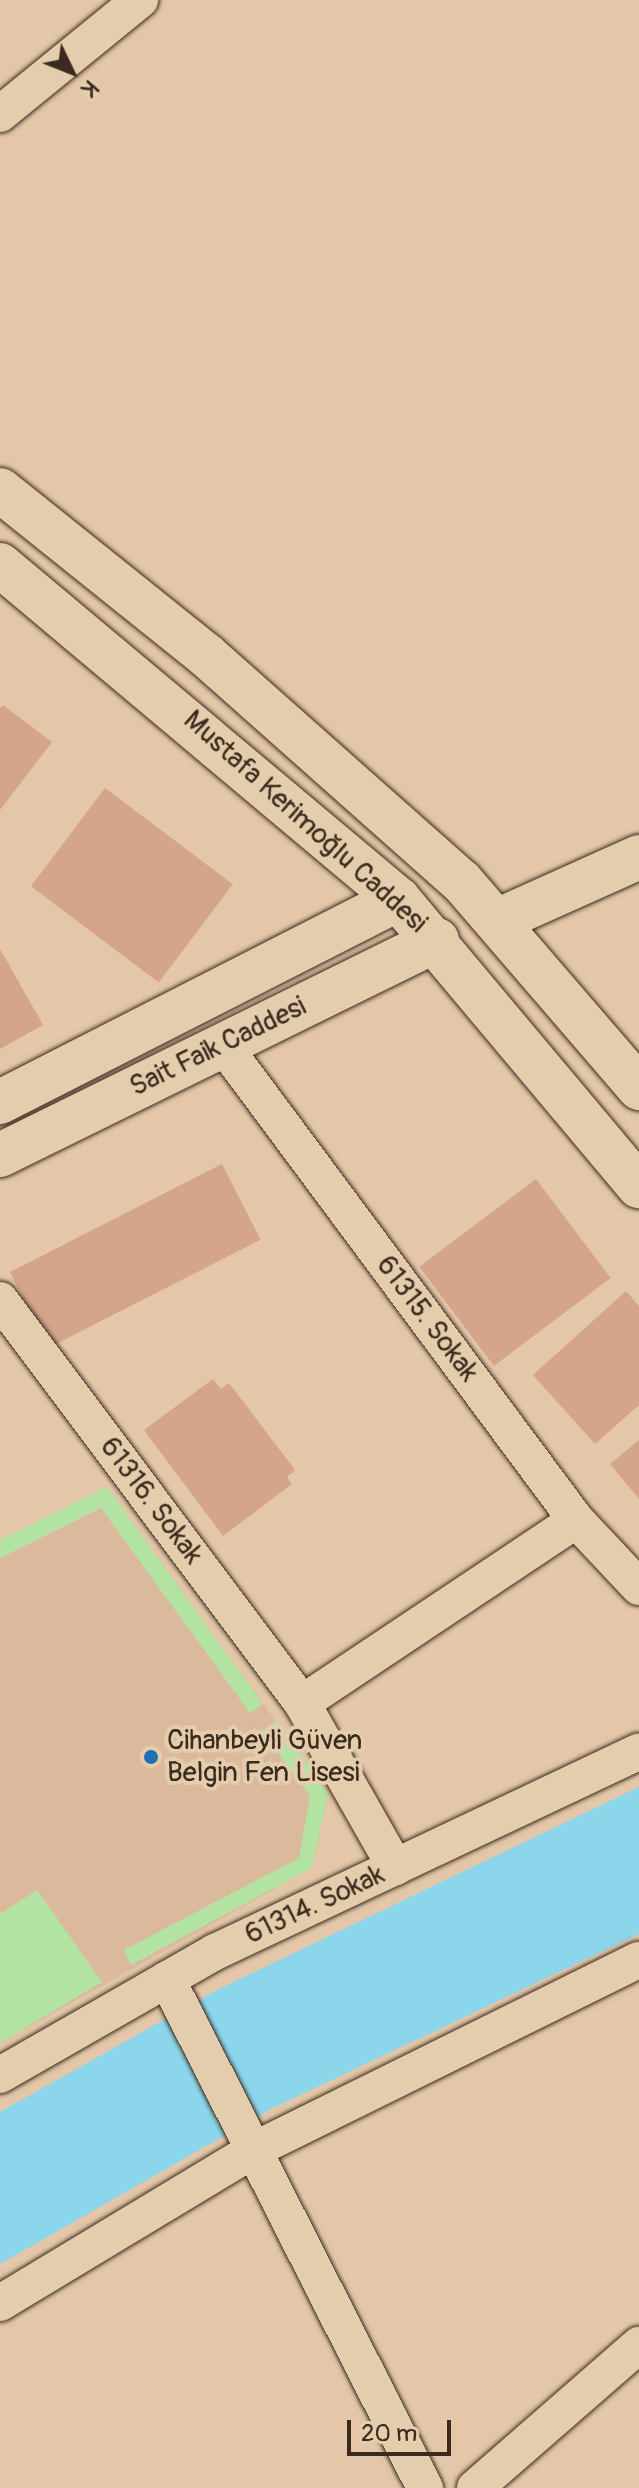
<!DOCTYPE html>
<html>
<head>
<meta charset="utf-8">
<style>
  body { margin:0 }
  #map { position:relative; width:639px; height:2488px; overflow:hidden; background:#e3c7a8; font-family:Pangolin,sans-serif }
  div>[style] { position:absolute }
  .built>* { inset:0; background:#dbb99c }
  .green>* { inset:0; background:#b3e3a3 }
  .water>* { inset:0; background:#8bd6eb }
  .building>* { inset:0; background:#d4a48b; transform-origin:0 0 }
  .roads { filter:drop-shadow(0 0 2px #3b2a1e) drop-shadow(0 0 2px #3b2a1e) }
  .minor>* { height:36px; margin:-18px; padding:0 18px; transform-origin:18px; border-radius:18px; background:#e4cdad }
  .tertiary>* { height:44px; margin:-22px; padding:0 22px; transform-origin:22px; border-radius:22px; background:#e4cdad }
  .secondary>* { height:44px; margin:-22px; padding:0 22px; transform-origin:22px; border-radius:22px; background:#e4cdad }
  .dots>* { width:22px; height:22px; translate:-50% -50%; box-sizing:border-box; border:4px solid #e4cdad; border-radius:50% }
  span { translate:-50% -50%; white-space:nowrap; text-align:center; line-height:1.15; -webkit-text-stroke:8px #e4cdad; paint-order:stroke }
  .street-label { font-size:28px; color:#3b2a1e }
  .poi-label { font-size:28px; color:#3b2a1e }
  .left { translate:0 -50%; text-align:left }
  .north { position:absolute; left:32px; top:32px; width:80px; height:80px; -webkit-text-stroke:6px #e4cdad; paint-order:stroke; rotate:133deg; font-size:22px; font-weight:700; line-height:32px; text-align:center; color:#3b2a1e }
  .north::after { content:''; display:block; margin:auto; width:28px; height:36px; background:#3b2a1e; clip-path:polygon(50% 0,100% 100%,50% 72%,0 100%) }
  .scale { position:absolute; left:347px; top:2420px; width:104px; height:36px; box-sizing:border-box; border:4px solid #3b2a1e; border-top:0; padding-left:10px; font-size:24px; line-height:28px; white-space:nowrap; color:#3b2a1e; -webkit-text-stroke:6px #e4cdad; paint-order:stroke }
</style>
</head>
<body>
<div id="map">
  <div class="built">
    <i style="clip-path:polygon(107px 1487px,328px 1793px,312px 1868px,0 2043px,0 1540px)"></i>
  </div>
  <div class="green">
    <i style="clip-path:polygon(107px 1487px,263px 1704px,250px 1713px,101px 1508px,0 1558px,0 1540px)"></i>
    <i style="clip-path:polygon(276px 1721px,328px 1793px,312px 1868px,131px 1965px,124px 1950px,299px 1858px,310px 1796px,262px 1731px)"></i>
    <i style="clip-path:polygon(37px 1890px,102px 1982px,0 2043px,0 1914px)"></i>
  </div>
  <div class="water">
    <i style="clip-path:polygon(639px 1787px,639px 1934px,271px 2109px,0 2264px,0 2112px,215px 1991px)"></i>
  </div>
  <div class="building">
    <i style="clip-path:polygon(3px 705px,52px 742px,0 810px,0 708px)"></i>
    <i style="left:105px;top:788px;width:160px;height:123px;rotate:37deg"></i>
    <i style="clip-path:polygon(0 949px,43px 1025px,0 1049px)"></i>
    <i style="left:222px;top:1164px;width:85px;height:238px;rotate:63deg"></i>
    <i style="left:536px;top:1179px;width:124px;height:146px;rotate:53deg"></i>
    <i style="clip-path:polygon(626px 1291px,639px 1306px,639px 1405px,595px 1444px,533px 1375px)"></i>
    <i style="clip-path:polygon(213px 1379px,221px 1389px,229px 1383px,295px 1470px,287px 1477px,292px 1484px,223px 1536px,144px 1430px)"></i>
    <i style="clip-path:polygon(639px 1440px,639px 1499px,610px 1464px)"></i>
  </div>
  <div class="roads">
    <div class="minor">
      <i style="left:0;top:114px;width:181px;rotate:-39.2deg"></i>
      <i style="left:223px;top:1045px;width:592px;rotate:53.38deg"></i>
      <i style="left:576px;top:1520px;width:92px;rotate:46.8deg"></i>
      <i style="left:0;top:1300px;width:504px;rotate:53.15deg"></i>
      <i style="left:302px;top:1703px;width:189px;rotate:60.4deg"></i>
      <i style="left:302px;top:1703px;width:329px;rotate:-33.7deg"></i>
      <i style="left:167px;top:1979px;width:571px;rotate:63.12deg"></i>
      <i style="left:0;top:2075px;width:248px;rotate:-29.8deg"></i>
      <i style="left:215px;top:1952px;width:469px;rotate:-25.3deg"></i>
      <i style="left:0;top:2303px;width:297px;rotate:-31.1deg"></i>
      <i style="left:254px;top:2150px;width:429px;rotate:-26.3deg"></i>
      <i style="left:475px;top:2488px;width:218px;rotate:-41.1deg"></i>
    </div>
    <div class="tertiary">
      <i style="left:499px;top:920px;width:154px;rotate:-24.2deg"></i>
      <i style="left:0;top:1102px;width:447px;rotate:-27deg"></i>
      <i style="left:0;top:1155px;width:487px;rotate:-26.2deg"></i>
    </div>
    <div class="secondary">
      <i style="left:0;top:490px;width:264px;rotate:38.7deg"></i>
      <i style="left:206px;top:655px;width:342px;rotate:41.6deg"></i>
      <i style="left:462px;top:882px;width:272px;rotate:49.3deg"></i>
      <i style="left:0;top:565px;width:520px;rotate:40deg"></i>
      <i style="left:398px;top:899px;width:375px;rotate:50deg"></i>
    </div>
  </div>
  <div class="dots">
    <i style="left:151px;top:1757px;background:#1f6fb2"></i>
  </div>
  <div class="street-label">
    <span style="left:305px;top:822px;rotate:42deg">Mustafa Kerimoğlu Caddesi</span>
    <span style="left:218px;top:1047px;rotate:-26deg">Sait Faik Caddesi</span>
    <span style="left:427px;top:1319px;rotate:53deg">61315. Sokak</span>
    <span style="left:151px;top:1501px;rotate:53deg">61316. Sokak</span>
    <span style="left:315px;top:1905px;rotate:-25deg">61314. Sokak</span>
  </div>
  <div class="poi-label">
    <span class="left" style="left:167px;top:1757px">Cihanbeyli Güven<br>Belgin Fen Lisesi</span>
  </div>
  <div class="north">K</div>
  <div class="scale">20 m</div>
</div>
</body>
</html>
